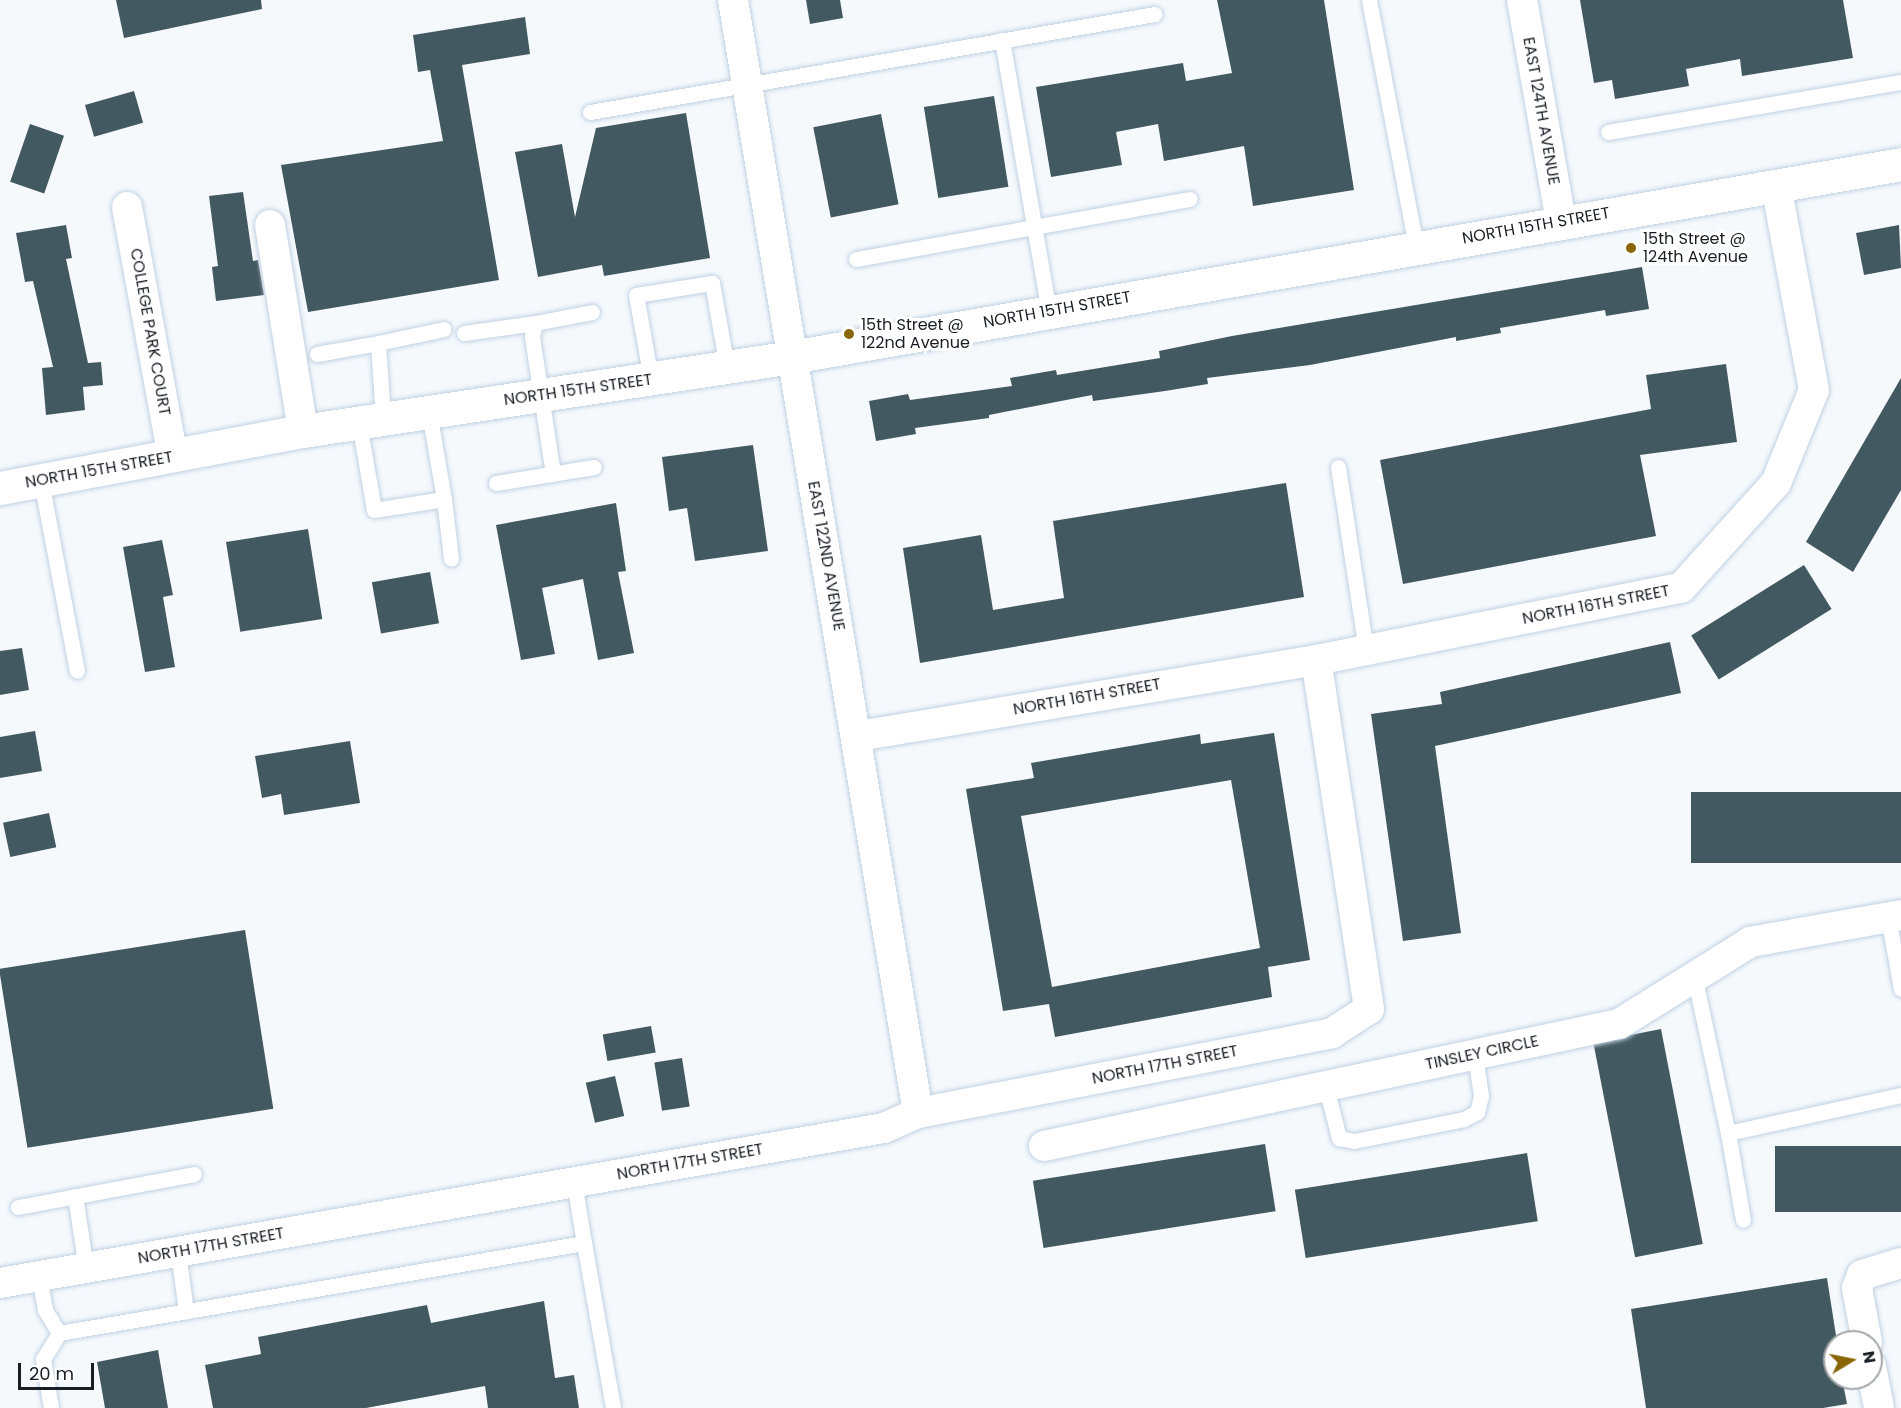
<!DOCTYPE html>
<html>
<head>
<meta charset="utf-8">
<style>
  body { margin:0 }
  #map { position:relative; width:1901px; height:1408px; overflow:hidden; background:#f5f9fc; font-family:Poppins,sans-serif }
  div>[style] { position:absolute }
  .building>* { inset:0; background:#435961; transform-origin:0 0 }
  .roads { filter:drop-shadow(0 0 2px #c2d1e3) drop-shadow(0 0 2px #c2d1e3) }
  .lane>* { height:15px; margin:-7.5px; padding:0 7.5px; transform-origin:7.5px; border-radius:7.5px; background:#fff }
  .street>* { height:30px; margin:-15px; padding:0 15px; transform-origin:15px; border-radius:15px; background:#fff }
  .secondary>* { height:33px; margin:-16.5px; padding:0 16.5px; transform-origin:16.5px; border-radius:16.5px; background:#fff }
  .dots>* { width:16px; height:16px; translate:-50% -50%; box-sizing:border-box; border:3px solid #fff; border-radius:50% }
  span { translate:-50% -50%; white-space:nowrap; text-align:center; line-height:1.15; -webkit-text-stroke:6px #fff; paint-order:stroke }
  .street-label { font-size:16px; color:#191e25 }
  .poi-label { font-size:16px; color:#191e25 }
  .left { translate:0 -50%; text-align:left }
  .north { position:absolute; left:1823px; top:1330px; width:60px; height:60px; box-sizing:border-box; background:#fff; border:2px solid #a3a5a8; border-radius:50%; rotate:80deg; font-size:16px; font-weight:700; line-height:24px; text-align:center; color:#191e25 }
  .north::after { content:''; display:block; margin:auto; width:21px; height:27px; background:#886603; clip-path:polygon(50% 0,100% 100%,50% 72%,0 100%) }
  .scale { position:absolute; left:18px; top:1363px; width:76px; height:27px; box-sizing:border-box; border:3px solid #191e25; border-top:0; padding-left:8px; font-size:18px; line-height:21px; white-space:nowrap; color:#191e25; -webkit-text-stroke:4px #fff; paint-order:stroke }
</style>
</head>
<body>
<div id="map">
  <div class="building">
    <i style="clip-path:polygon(116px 0,261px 0,262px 9px,124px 38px)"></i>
    <i style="clip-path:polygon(806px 0,840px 0,843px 18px,810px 24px)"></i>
    <i style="clip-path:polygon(1217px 0,1324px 0,1354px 190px,1253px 206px,1244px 146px,1164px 161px,1158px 124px,1116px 132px,1122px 165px,1051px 177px,1036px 87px,1183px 63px,1186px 81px,1232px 73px)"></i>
    <i style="clip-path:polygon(1580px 0,1843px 0,1853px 58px,1742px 76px,1740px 59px,1686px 69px,1689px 86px,1615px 99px,1612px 80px,1594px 83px)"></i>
    <i style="clip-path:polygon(525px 17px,530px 54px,462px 65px,499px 280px,308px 312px,281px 165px,443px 141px,430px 70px,418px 72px,413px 35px)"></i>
    <i style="left:134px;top:91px;width:33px;height:51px;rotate:74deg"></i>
    <i style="left:994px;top:96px;width:92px;height:71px;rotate:81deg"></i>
    <i style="clip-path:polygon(686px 113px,710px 258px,604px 276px,602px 265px,538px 277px,515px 152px,562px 144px,575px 217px,596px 128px)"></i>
    <i style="left:881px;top:114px;width:92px;height:69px;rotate:79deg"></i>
    <i style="left:30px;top:124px;width:36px;height:61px;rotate:19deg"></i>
    <i style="clip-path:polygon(243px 192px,253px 261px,258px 260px,264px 295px,216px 301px,212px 267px,218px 266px,209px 196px)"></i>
    <i style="clip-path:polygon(66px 225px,72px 258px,66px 259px,88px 363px,101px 362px,103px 385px,83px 387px,85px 410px,46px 415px,42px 368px,53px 367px,33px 281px,25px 282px,16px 233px)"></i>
    <i style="clip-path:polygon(1899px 225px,1901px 268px,1864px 275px,1856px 233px)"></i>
    <i style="clip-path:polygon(1642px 267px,1649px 309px,1606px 316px,1605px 310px,1500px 328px,1501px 333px,1456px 341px,1456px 337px,1310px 365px,1207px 378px,1208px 384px,1165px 391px,1093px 401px,1092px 395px,989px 415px,989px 418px,915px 428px,916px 434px,876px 441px,869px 401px,908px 394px,910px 400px,1012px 386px,1010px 378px,1056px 370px,1057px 375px,1160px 358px,1159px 351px,1232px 336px)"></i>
    <i style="clip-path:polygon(1726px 364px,1737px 442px,1640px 455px,1656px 536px,1403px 584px,1380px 460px,1651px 409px,1646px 375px)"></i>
    <i style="clip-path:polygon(1901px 378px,1901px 490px,1853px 572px,1806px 542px)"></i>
    <i style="clip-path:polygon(753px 445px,768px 551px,695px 561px,687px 508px,669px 511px,662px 457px)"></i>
    <i style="clip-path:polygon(1286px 483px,1304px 597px,920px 663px,903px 548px,981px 535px,993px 610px,1064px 598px,1053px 521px)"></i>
    <i style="clip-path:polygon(616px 503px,626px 571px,618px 572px,634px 653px,598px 660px,583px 579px,542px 588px,555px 654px,521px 660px,496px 525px)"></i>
    <i style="left:308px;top:529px;width:91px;height:83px;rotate:81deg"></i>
    <i style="clip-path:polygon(162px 540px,173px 595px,163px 597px,175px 667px,145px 672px,123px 547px)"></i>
    <i style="left:1804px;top:565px;width:52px;height:133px;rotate:58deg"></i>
    <i style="left:430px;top:572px;width:52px;height:59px;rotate:80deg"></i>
    <i style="clip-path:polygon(1670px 642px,1681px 693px,1435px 746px,1461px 933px,1403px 941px,1371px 714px,1442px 704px,1440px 692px)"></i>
    <i style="clip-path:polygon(22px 648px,29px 690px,0 695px,0 651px)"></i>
    <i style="clip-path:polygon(35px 731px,42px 771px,0 778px,0 737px)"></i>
    <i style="clip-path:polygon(evenodd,1274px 733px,1310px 960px,1268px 967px,1272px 997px,1055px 1037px,1049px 1004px,1003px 1011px,966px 789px,1034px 778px,1031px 763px,1200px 734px,1201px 744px,1274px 733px,1231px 780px,1260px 948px,1052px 987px,1021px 816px,1231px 780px)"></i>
    <i style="clip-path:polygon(350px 741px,360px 803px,284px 815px,281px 794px,262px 798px,255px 756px)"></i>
    <i style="left:1901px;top:792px;width:71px;height:210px;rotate:90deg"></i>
    <i style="left:49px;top:813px;width:35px;height:47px;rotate:78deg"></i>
    <i style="left:245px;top:930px;width:181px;height:249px;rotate:81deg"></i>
    <i style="left:651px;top:1026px;width:27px;height:49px;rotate:80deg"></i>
    <i style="left:1661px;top:1029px;width:219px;height:69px;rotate:79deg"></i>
    <i style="left:682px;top:1058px;width:49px;height:28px;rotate:81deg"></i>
    <i style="left:615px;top:1076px;width:41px;height:30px;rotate:77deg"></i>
    <i style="left:1265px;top:1144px;width:68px;height:235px;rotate:81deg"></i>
    <i style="left:1901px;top:1146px;width:66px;height:126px;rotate:90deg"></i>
    <i style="left:1527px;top:1153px;width:69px;height:235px;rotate:81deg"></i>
    <i style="clip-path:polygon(1827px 1278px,1837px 1342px,1835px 1378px,1842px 1378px,1847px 1404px,1823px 1408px,1646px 1408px,1631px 1309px)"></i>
    <i style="clip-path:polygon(544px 1301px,555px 1378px,574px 1375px,579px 1408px,488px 1408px,485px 1386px,366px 1408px,213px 1408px,205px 1365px,261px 1354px,258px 1337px,427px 1305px,431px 1323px)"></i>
    <i style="clip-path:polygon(158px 1350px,168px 1408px,105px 1408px,97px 1362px)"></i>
  </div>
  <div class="roads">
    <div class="lane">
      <i style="left:1369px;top:0;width:251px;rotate:79.2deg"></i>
      <i style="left:1002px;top:40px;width:276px;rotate:80.2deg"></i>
      <i style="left:590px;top:112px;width:573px;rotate:-9.84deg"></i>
      <i style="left:1608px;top:132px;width:297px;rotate:-9.7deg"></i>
      <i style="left:856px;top:259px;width:339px;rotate:-10.2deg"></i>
      <i style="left:464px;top:333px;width:72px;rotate:-8deg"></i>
      <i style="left:317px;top:354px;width:62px;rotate:-10.2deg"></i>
      <i style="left:651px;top:379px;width:85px;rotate:-100.1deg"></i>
      <i style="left:636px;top:295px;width:77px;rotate:-9deg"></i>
      <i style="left:712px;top:283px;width:85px;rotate:79.9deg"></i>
      <i style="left:383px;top:419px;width:76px;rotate:-93.8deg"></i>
      <i style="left:378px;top:343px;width:67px;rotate:-12deg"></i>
      <i style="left:359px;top:423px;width:88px;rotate:80.2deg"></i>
      <i style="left:374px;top:510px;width:71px;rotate:-8.9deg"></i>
      <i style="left:444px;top:499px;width:88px;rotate:-99.8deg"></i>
      <i style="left:1338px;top:467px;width:185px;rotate:81.3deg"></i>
      <i style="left:553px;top:474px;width:140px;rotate:-98.7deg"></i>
      <i style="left:532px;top:336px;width:13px;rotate:-77deg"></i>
      <i style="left:535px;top:323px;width:58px;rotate:-10.9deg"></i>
      <i style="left:41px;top:481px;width:193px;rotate:79.3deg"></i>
      <i style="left:496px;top:483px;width:99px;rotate:-9.3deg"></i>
      <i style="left:444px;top:499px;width:60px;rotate:83.3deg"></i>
      <i style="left:1888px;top:917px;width:73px;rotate:79.8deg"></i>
      <i style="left:1694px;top:975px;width:162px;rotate:77.9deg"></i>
      <i style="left:1728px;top:1133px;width:177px;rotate:-12.4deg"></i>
      <i style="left:1326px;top:1087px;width:53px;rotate:75.7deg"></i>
      <i style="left:1339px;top:1138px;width:15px;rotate:11deg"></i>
      <i style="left:1354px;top:1141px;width:112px;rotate:-11.3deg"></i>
      <i style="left:1464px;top:1119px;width:15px;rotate:-28deg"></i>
      <i style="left:1477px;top:1112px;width:16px;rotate:-76deg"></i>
      <i style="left:1481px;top:1096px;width:41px;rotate:-98.3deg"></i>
      <i style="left:1728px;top:1133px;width:88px;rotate:80.2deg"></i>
      <i style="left:574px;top:1182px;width:62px;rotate:80.7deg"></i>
      <i style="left:75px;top:1196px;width:73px;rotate:81.3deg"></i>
      <i style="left:18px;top:1207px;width:179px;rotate:-10.6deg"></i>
      <i style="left:178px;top:1252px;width:60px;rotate:82.3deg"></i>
      <i style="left:39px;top:1276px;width:35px;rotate:80deg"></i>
      <i style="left:45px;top:1310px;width:27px;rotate:59deg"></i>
      <i style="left:51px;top:1408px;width:50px;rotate:-99.3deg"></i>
      <i style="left:43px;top:1359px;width:31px;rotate:-58deg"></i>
      <i style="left:59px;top:1333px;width:533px;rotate:-9.73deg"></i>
      <i style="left:584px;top:1243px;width:168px;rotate:80deg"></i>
    </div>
    <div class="street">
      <i style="left:733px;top:0;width:1128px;rotate:80.56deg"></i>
      <i style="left:1522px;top:0;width:225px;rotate:80deg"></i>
      <i style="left:127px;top:207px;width:254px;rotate:79.6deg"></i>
      <i style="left:270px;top:225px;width:209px;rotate:80.9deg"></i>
      <i style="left:858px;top:736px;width:464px;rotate:-9.4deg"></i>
      <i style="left:1316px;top:660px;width:372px;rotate:-11.2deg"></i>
      <i style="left:1681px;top:588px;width:142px;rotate:-47.9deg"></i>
      <i style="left:1776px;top:483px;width:100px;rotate:-67.8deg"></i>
      <i style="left:1814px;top:390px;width:208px;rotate:-100.5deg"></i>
      <i style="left:1044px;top:1146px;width:588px;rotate:-11.98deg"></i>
      <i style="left:1619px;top:1024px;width:155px;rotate:-32deg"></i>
      <i style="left:1750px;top:942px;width:153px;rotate:-10.1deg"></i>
      <i style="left:0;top:1283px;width:897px;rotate:-9.95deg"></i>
      <i style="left:884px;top:1128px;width:37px;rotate:-24deg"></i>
      <i style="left:918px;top:1113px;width:422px;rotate:-10.9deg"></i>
      <i style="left:1332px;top:1033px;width:44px;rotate:-33deg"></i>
      <i style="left:1369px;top:1009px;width:353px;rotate:-98.6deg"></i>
      <i style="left:1867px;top:1342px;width:55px;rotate:-100.5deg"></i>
      <i style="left:1857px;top:1288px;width:14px;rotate:-69deg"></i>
      <i style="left:1862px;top:1275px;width:41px;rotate:-17.1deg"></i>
      <i style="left:1871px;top:1366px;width:43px;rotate:79.2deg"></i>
    </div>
    <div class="secondary">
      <i style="left:0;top:488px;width:308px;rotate:-10.7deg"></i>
      <i style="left:303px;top:431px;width:494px;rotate:-8.6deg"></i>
      <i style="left:791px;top:357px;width:1127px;rotate:-9.86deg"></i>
    </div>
  </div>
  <div class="dots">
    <i style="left:1631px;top:248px;background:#886603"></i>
    <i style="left:849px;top:334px;background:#886603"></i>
  </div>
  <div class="street-label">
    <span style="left:1541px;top:111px;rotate:80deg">EAST 124TH AVENUE</span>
    <span style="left:1536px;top:226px;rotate:-10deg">NORTH 15TH STREET</span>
    <span style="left:1057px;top:310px;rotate:-10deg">NORTH 15TH STREET</span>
    <span style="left:150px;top:332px;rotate:80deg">COLLEGE PARK COURT</span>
    <span style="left:578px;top:390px;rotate:-8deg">NORTH 15TH STREET</span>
    <span style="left:99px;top:470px;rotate:-10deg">NORTH 15TH STREET</span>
    <span style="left:826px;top:556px;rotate:80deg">EAST 122ND AVENUE</span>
    <span style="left:1596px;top:605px;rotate:-11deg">NORTH 16TH STREET</span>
    <span style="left:1087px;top:697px;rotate:-10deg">NORTH 16TH STREET</span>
    <span style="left:1482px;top:1053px;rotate:-12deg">TINSLEY CIRCLE</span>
    <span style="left:1165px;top:1065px;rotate:-11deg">NORTH 17TH STREET</span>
    <span style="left:690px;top:1162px;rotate:-10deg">NORTH 17TH STREET</span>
    <span style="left:211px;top:1246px;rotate:-10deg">NORTH 17TH STREET</span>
  </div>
  <div class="poi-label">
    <span class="left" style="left:1643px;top:248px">15th Street @<br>124th Avenue</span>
    <span class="left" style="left:861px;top:334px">15th Street @<br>122nd Avenue</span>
  </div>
  <div class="north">N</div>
  <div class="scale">20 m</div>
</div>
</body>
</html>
